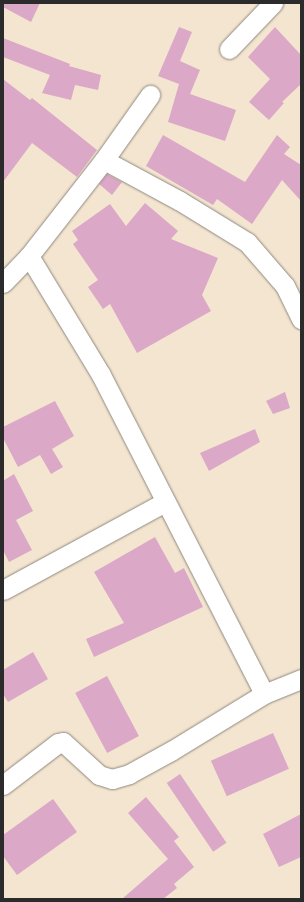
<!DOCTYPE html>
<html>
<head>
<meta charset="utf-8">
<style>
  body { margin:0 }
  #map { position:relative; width:304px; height:902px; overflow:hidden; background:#f3e5d0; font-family:"Playpen Sans",sans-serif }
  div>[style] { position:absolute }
  .building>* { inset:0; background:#dca8c7; transform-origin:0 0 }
  .roads { filter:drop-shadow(0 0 1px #8f887e) drop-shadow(0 0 1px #8f887e) }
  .minor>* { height:19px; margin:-9.5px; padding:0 9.5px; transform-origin:9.5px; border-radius:9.5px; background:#fff }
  span { translate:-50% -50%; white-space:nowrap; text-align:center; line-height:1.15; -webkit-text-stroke:4px #f6f6f2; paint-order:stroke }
  .frame { position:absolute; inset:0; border:4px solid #2b2b2b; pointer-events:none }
</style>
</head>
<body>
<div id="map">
  <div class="building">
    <i style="clip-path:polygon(3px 3px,40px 3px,31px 22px,3px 7px)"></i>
    <i style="clip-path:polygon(179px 27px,192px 32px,180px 61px,200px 70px,190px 94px,236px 110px,225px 141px,168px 122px,179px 84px,158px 76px)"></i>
    <i style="clip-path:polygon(275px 27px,301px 55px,301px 84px,282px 102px,284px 103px,269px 120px,249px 102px,270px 79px,248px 57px)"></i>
    <i style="clip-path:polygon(3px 38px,70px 64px,69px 66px,101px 75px,98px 90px,75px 85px,71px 100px,42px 93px,50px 75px,3px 57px)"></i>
    <i style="clip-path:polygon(3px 79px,30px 100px,32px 98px,97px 150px,77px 177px,32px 143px,3px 182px)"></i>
    <i style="clip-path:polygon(163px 135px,245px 182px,277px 135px,290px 147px,284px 154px,301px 165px,301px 201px,282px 180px,252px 224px,217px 199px,213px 205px,146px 166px)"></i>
    <i style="clip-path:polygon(107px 174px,122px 182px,112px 195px,99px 184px)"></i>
    <i style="clip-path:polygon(145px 203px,178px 231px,171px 239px,218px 258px,202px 295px,211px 311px,137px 353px,110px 304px,103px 309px,88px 287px,98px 280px,73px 244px,78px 240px,72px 231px,110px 204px,126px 226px)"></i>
    <i style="clip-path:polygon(285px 392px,290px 408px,273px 414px,266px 401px)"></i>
    <i style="clip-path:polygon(55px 401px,74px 436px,52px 449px,63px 467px,51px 474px,40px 455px,18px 467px,3px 438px,3px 427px)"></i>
    <i style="clip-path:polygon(255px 429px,260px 442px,209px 471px,200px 453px)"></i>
    <i style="clip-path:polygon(14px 474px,33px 511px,16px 520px,32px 550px,9px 562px,3px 550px,3px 481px)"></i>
    <i style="clip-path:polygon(155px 537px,175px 573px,184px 568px,203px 607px,94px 657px,86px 639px,124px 623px,94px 572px)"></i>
    <i style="clip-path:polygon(33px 652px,48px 679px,8px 702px,3px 694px,3px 670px)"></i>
    <i style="left:107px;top:676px;width:68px;height:36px;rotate:62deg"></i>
    <i style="left:273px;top:733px;width:39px;height:68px;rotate:66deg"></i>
    <i style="left:180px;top:774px;width:83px;height:16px;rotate:56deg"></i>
    <i style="clip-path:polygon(146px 797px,179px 837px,174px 841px,194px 867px,174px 884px,177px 888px,163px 899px,122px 899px,168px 859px,128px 813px)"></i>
    <i style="clip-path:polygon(53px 799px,77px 832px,17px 875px,3px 856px,3px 835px)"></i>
    <i style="clip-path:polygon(301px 814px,301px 857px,279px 867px,263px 834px)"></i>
  </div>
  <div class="roads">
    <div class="minor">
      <i style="left:229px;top:49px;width:64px;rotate:-46.3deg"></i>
      <i style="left:104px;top:160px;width:86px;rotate:28.3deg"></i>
      <i style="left:180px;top:201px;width:79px;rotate:31.5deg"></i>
      <i style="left:247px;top:242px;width:58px;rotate:49.2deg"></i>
      <i style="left:285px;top:286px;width:37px;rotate:64deg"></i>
      <i style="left:29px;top:256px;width:139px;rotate:58.8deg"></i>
      <i style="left:101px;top:375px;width:358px;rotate:62.9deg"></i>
      <i style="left:3px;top:283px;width:37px;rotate:-46deg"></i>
      <i style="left:29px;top:256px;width:122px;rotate:-52deg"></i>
      <i style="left:104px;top:160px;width:80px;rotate:-54.7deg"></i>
      <i style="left:3px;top:590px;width:184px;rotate:-28.5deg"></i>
      <i style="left:3px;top:785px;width:69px;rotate:-37.4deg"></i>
      <i style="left:58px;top:743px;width:5px;rotate:-11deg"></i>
      <i style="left:63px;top:742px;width:49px;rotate:42.5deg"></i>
      <i style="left:99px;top:775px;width:14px;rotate:17deg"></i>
      <i style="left:112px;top:779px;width:18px;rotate:-16deg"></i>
      <i style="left:129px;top:774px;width:48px;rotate:-28.7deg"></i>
      <i style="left:171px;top:751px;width:109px;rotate:-31.5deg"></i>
      <i style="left:264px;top:694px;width:40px;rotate:-22deg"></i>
    </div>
  </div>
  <div class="frame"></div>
</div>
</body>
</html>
